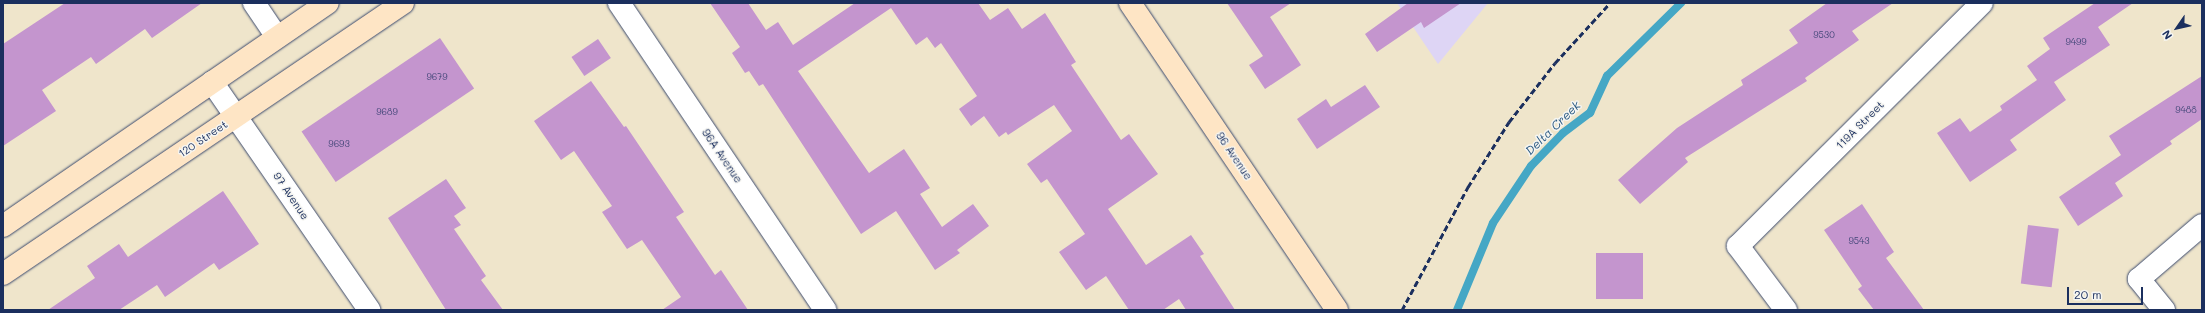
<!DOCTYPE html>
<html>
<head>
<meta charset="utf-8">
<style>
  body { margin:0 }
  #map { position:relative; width:2205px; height:313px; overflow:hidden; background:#efe5cb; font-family:Mali,sans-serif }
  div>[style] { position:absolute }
  .built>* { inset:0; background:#ded5f5 }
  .stream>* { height:8px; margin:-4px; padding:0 4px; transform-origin:4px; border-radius:4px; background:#45a7c5 }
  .building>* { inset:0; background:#c495ce; transform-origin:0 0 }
  .roads { filter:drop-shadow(0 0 1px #3b4a6e) drop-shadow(0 0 1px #3b4a6e) }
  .street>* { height:22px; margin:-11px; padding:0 11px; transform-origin:11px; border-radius:11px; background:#fff }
  .secondary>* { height:22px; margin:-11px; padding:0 11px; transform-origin:11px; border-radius:11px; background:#fee5c5 }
  .rail>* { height:3px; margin-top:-1.5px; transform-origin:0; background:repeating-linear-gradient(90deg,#1b2f5e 0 6px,transparent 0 9px) }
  span { translate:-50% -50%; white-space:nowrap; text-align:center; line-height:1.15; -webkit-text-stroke:3px #f6f6f2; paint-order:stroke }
  .number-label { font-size:9px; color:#45487a }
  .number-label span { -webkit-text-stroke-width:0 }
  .street-label { font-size:11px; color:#1b2f5e }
  .water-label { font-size:12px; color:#2a5982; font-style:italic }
  .frame { position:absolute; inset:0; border:4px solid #1b2f5e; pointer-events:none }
  .north { position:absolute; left:2157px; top:8px; width:40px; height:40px; -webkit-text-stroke:3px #f6f6f2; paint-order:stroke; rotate:236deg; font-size:11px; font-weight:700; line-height:16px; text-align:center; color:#1b2f5e }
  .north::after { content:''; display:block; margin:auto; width:14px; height:18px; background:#1b2f5e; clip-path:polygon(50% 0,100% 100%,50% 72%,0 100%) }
  .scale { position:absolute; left:2067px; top:287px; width:76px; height:18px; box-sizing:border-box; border:2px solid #1b2f5e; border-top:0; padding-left:5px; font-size:12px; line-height:14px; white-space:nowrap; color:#1b2f5e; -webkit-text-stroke:3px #f6f6f2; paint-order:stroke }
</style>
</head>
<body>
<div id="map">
  <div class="built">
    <i style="clip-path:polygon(1397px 3px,1488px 3px,1438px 64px)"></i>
  </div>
  <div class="stream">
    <i style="left:1457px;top:310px;width:94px;rotate:-67.5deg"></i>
    <i style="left:1493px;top:223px;width:69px;rotate:-56.3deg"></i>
    <i style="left:1531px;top:166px;width:46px;rotate:-45.9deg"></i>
    <i style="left:1563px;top:133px;width:34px;rotate:-37deg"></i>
    <i style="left:1590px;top:113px;width:41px;rotate:-65.3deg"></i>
    <i style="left:1607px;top:76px;width:104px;rotate:-44.6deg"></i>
  </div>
  <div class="building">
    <i style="clip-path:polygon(65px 3px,202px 3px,152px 38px,145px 29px,96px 64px,91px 57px,42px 90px,56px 111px,3px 146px,3px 44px)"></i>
    <i style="clip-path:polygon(710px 3px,748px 3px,766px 30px,778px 22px,793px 45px,855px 3px,978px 3px,990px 20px,1008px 8px,1022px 29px,1045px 13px,1076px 62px,1071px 65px,1121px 140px,1129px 134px,1158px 174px,1108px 209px,1146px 265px,1191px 235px,1204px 254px,1200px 256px,1235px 310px,1186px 310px,1179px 299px,1163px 310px,1129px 310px,1106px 276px,1086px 290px,1059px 252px,1085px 234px,1047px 179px,1041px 183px,1027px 164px,1072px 131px,1054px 105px,1008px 135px,1006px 132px,999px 137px,984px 116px,971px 126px,959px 109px,977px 96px,941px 43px,935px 48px,927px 37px,916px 45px,891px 8px,798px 71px,869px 173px,904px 149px,930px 188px,920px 194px,942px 227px,973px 204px,989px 226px,957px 250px,960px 253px,935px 270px,896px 211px,861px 234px,763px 84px,759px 86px,749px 71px,745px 73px,732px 53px,740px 47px)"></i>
    <i style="clip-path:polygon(1227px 3px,1291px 3px,1270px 17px,1301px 65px,1265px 89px,1249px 65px,1263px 56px)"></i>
    <i style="clip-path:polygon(1408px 3px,1461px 3px,1424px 28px,1421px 22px,1377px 52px,1365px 34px)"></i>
    <i style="clip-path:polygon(1827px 3px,1893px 3px,1852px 31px,1859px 40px,1805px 78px,1807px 81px,1685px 158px,1688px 162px,1640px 204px,1618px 180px,1677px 128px,1743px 85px,1741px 80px,1798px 43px,1789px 30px)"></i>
    <i style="clip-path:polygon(2095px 3px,2133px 3px,2098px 27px,2110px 45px,2054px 82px,2066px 100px,2010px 140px,2017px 150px,1970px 182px,1937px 133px,1960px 118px,1970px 132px,2002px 110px,2000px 106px,2037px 80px,2027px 66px,2050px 49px,2043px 38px)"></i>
    <i style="left:440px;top:38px;width:61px;height:167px;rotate:56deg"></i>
    <i style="left:598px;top:39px;width:23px;height:32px;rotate:56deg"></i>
    <i style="clip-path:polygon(2202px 76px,2202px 119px,2170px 141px,2172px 144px,2115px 183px,2123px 196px,2078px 226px,2059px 197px,2121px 155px,2109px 136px)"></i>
    <i style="clip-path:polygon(591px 81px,624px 127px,626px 126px,684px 212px,676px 217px,715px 275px,721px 270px,748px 310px,662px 310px,681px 297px,642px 240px,627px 249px,602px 212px,612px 206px,574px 151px,561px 160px,534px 121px)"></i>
    <i style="clip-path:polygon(1365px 85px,1380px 107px,1317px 149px,1297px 119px,1326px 99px,1331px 107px)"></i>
    <i style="clip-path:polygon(446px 179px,466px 208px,454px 216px,461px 225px,454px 229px,486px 276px,481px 280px,503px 310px,446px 310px,388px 218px)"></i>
    <i style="clip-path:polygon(223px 191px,259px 244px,219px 270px,214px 263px,165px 297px,157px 285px,119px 310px,48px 310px,95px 278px,87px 266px,119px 244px,128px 257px)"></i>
    <i style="clip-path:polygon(1862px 204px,1894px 252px,1886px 258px,1924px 310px,1874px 310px,1858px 289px,1862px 286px,1824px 230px)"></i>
    <i style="left:2028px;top:225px;width:31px;height:59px;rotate:7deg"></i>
    <i style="left:1596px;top:253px;width:47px;height:46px"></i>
  </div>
  <div class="roads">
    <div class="street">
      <i style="left:254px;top:3px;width:41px;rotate:55.9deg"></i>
      <i style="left:619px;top:3px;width:370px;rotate:56.1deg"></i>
      <i style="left:212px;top:82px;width:277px;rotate:55.4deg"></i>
      <i style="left:1786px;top:310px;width:80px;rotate:-126.9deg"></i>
      <i style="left:1738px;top:246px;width:344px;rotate:-44.9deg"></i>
      <i style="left:2164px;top:310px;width:40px;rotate:-129deg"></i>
      <i style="left:2139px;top:279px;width:83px;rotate:-40.6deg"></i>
    </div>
    <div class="secondary">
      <i style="left:1130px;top:3px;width:370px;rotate:56deg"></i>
      <i style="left:3px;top:226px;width:394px;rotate:-34.5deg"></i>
      <i style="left:3px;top:274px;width:483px;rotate:-34.1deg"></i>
    </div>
  </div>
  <div class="rail">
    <i style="left:1402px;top:310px;width:140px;rotate:-61.8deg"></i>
    <i style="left:1468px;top:187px;width:77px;rotate:-57.8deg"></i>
    <i style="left:1509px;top:122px;width:75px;rotate:-52.1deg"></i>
    <i style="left:1555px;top:63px;width:81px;rotate:-47.5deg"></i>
  </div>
  <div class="number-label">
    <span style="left:1824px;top:35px">9530</span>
    <span style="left:2076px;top:42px">9499</span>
    <span style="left:437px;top:77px">9679</span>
    <span style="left:2186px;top:110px">9488</span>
    <span style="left:387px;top:112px">9689</span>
    <span style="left:339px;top:144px">9693</span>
    <span style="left:1859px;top:241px">9543</span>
  </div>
  <div class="street-label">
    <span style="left:1860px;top:125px;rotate:-45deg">119A Street</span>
    <span style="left:203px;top:139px;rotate:-34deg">120 Street</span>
    <span style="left:722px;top:156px;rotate:56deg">96A Avenue</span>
    <span style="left:1234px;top:156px;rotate:56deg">96 Avenue</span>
    <span style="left:291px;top:196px;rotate:56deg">97 Avenue</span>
  </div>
  <div class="water-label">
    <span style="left:1553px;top:128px;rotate:-44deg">Delta Creek</span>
  </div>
  <div class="frame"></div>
  <div class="north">N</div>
  <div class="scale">20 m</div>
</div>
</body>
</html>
